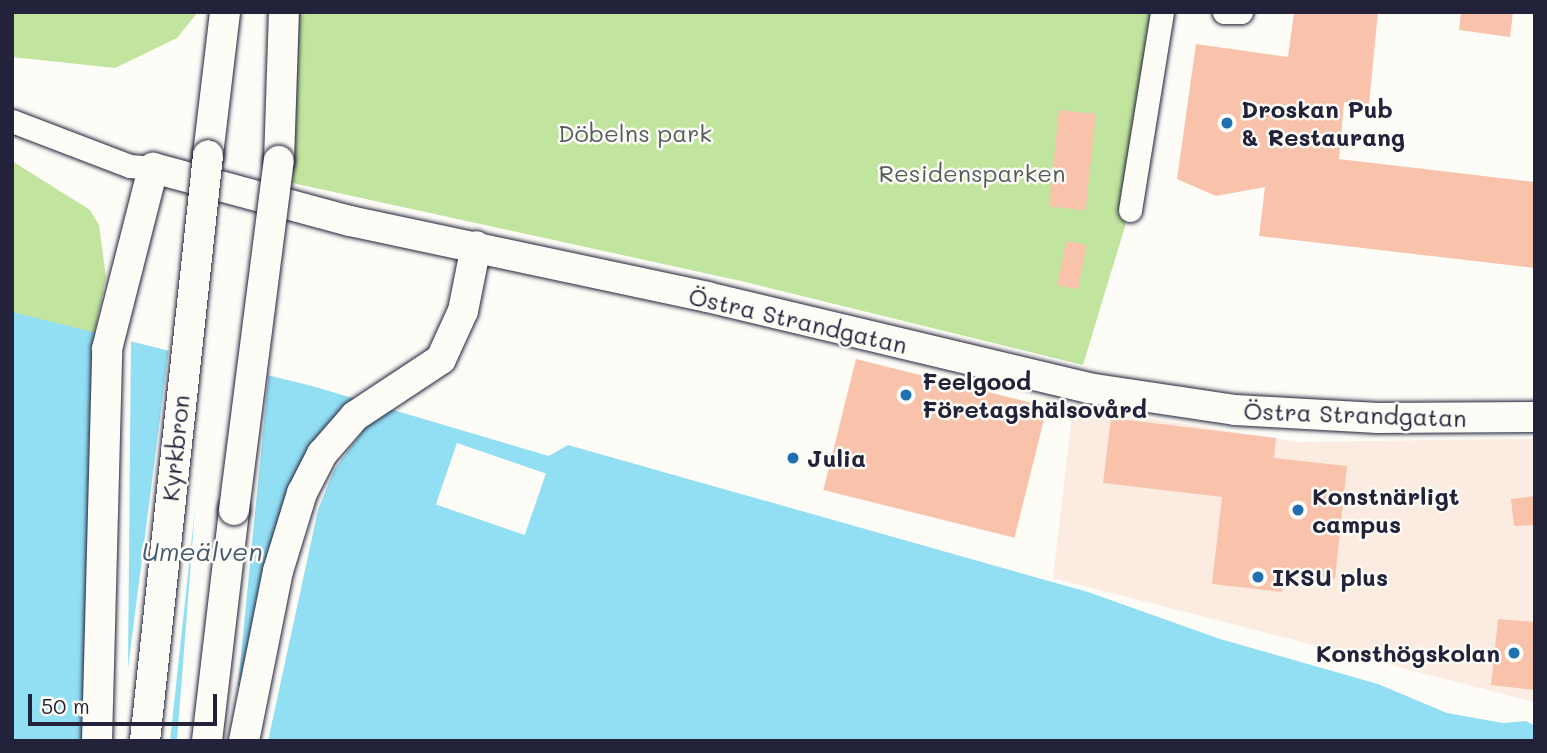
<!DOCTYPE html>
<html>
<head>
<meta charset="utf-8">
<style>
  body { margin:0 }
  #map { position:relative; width:1547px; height:753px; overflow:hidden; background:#fdfcf7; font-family:Mali,sans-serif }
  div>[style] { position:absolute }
  .built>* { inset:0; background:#fcebe0 }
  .green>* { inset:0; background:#c1e59f }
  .water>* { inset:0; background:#92def3 }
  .pier>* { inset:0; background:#fdfcf7; transform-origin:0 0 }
  .building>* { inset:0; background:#f8c3aa; transform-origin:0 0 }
  .roads { filter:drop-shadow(0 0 2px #22223b) drop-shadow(0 0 2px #22223b) }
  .minor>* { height:23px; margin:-11.5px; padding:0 11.5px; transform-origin:11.5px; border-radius:11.5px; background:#fdfcf7 }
  .tertiary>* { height:30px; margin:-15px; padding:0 15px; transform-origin:15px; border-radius:15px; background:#fdfcf7 }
  .bridges { filter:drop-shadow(0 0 2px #22223b) drop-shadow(0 0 2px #22223b) }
  .tertiary-bridge>* { height:30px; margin:-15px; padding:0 15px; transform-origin:15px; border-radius:15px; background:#fdfcf7 }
  .dots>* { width:19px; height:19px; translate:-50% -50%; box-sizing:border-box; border:4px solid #fdfcf7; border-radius:50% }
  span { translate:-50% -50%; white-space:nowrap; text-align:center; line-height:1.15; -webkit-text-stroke:5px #fdfcf7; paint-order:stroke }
  .poi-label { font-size:24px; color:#22223b; font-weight:700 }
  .left { translate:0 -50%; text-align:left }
  .right { translate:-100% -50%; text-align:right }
  .park-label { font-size:24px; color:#525c59 }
  .street-label { font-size:24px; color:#22223b }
  .water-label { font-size:26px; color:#445a72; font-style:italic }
  .frame { position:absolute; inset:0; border:14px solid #22223b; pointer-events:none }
  .scale { position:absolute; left:28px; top:694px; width:189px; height:32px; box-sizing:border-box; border:4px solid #22223b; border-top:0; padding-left:9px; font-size:21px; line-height:24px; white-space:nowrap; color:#22223b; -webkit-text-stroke:5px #fdfcf7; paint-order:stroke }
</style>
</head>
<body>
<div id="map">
  <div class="built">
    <i style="clip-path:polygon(1073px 407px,1297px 442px,1535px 439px,1535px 702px,1053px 578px)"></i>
  </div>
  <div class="green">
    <i style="clip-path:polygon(12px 12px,198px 12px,177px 38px,115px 68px,12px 57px)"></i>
    <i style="clip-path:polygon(295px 12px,1162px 12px,1130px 210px,1083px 365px,741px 281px,288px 182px)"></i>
    <i style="clip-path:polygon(12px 161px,90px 210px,99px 225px,106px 277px,94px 335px,12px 312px)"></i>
  </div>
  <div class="water">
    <i style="clip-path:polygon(12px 312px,312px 386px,549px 456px,568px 445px,1088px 592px,1220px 639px,1378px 684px,1447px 713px,1503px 723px,1526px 721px,1535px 726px,1535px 741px,12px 741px)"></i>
  </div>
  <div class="pier">
    <i style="clip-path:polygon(98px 333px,131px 340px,128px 668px,169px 348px,269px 371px,238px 686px,248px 688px,304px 473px,370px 421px,334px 470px,318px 510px,268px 741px,177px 741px,195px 509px,170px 741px,97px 741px)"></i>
    <i style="left:457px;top:443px;width:94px;height:65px;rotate:19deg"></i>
  </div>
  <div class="building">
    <i style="clip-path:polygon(1294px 12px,1378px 12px,1369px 104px,1344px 102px,1339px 159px,1535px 182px,1535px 268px,1259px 236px,1265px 187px,1216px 196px,1177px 179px,1196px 44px,1288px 57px)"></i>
    <i style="clip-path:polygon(1461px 12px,1513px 12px,1510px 37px,1459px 30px)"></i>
    <i style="left:1059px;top:110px;width:37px;height:97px;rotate:6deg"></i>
    <i style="left:1066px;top:241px;width:21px;height:45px;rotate:11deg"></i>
    <i style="left:856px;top:359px;width:197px;height:135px;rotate:14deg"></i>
    <i style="clip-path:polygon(1111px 418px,1276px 438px,1274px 458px,1347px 466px,1335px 579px,1284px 574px,1282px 592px,1212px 584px,1222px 497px,1103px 483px)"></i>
    <i style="clip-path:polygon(1535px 496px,1535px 525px,1514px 526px,1511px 499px)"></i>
    <i style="clip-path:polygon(1498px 619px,1535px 622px,1535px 690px,1491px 685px)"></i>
  </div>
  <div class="roads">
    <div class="minor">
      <i style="left:1224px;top:12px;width:17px"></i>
      <i style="left:12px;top:121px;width:126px;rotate:20.9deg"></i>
      <i style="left:130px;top:166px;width:23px;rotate:5deg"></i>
      <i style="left:1130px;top:210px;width:201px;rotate:-80.8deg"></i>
    </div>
    <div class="tertiary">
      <i style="left:208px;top:155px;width:144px;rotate:-83.2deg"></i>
      <i style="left:279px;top:161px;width:149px;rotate:-88.1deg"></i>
      <i style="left:97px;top:741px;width:392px;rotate:-88.5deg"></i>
      <i style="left:107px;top:349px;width:187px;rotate:-75.7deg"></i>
      <i style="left:153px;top:168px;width:204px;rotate:15.1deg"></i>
      <i style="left:350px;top:221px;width:365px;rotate:12deg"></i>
      <i style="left:707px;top:297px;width:392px;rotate:13.4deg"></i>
      <i style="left:1088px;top:388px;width:149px;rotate:8.5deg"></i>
      <i style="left:1235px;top:410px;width:143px;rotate:3.2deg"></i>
      <i style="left:1378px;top:418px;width:157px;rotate:-0.4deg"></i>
      <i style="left:207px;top:741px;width:233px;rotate:-83.3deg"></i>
      <i style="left:244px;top:741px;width:173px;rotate:-78.7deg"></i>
      <i style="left:278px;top:571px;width:82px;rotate:-72.9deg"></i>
      <i style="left:302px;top:493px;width:44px;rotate:-62.9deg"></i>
      <i style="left:322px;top:454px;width:50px;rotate:-49deg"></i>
      <i style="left:355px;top:416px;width:103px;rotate:-33.5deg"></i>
      <i style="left:441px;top:359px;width:53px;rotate:-65.4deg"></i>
      <i style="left:463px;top:311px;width:66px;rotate:-78.7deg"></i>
    </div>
  </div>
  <div class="bridges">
    <div class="tertiary-bridge">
      <i style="left:234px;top:510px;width:352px;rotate:-82.7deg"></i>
      <i style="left:145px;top:741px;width:589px;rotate:-83.86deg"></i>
    </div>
  </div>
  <div class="dots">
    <i style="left:1227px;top:123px;background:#1f6fb2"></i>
    <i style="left:906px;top:395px;background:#1f6fb2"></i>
    <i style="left:793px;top:458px;background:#1f6fb2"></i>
    <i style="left:1298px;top:510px;background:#1f6fb2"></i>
    <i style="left:1258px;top:577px;background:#1f6fb2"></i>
    <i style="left:1514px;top:653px;background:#1f6fb2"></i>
  </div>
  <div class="poi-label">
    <span class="left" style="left:1241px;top:123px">Droskan Pub<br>&amp; Restaurang</span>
    <span class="left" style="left:922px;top:395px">Feelgood<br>Företagshälsovård</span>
    <span class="left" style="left:807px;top:458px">Julia</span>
    <span class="left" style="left:1312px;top:510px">Konstnärligt<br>campus</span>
    <span class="left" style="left:1272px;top:577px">IKSU plus</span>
    <span class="right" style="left:1500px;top:653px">Konsthögskolan</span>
  </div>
  <div class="park-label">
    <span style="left:635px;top:133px">Döbelns park</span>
    <span style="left:972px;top:173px">Residensparken</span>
  </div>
  <div class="street-label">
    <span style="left:798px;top:320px;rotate:13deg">Östra Strandgatan</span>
    <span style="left:1355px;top:414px;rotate:2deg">Östra Strandgatan</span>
    <span style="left:175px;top:448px;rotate:-84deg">Kyrkbron</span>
  </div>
  <div class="water-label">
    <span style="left:202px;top:552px">Umeälven</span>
  </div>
  <div class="frame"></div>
  <div class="scale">50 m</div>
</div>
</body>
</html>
